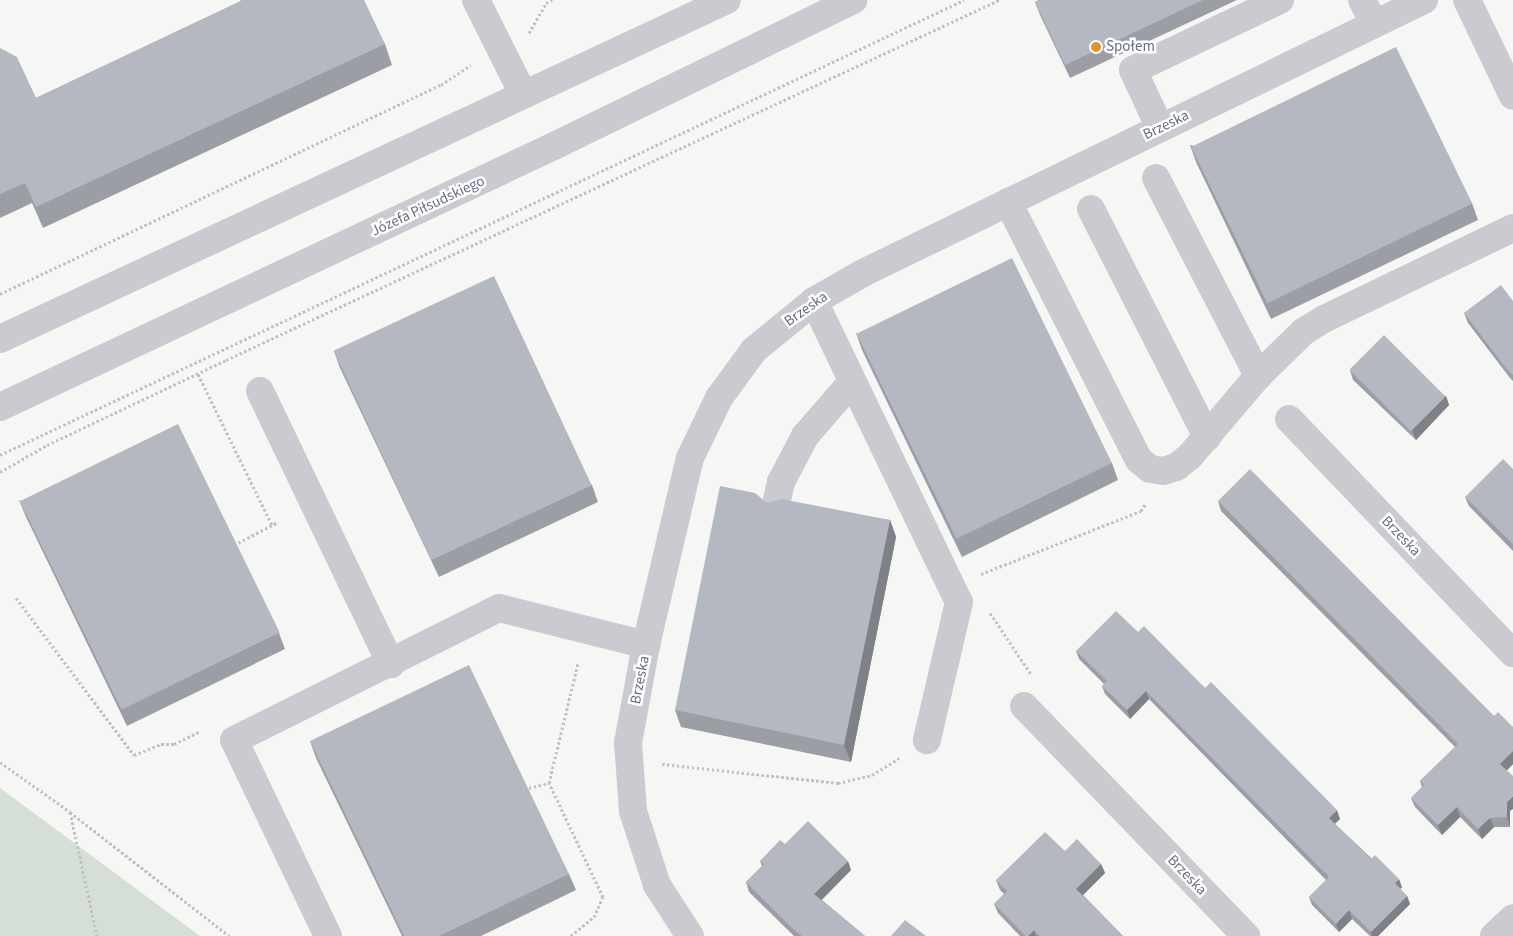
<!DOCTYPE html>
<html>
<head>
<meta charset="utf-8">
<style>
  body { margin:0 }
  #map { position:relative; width:1513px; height:936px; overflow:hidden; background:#f6f7f4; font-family:"Source Sans 3",sans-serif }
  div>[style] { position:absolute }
  .green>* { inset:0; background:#d6dfd5 }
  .path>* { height:3px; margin-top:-1.5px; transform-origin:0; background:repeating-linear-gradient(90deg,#c1c1c4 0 2.5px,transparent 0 5px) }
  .minor>* { height:28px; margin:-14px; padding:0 14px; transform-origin:14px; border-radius:14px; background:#cacbd0 }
  .wall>* { inset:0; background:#9b9ea5 }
  .shaded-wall>* { inset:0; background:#7e8186 }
  .building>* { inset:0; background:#b4b8c0; transform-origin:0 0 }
  .dots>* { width:14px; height:14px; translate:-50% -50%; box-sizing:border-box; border:2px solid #fff; border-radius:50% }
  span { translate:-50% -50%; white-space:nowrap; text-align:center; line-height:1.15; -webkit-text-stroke:5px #fff; paint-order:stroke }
  .poi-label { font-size:15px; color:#666d86 }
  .left { translate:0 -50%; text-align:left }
  .street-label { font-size:15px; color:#666d86 }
</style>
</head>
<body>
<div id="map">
  <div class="green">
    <i style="clip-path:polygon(0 788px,200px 936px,0 936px)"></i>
  </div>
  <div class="path">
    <i style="left:529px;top:33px;width:34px;rotate:-60deg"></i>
    <i style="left:546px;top:3px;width:7px;rotate:-27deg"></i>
    <i style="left:0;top:294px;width:488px;rotate:-25.4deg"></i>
    <i style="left:441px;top:85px;width:36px;rotate:-34deg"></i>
    <i style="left:198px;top:374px;width:168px;rotate:63.9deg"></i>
    <i style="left:0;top:455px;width:1066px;rotate:-25.27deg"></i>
    <i style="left:0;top:472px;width:54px;rotate:-29.9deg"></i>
    <i style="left:47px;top:445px;width:198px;rotate:-25.4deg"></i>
    <i style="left:226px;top:360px;width:853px;rotate:-24.97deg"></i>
    <i style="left:234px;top:545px;width:50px;rotate:-27.6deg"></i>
    <i style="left:981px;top:574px;width:172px;rotate:-21.5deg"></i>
    <i style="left:1141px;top:511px;width:9px;rotate:-58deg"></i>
    <i style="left:16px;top:598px;width:196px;rotate:53.1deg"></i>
    <i style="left:134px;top:755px;width:29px;rotate:-22deg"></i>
    <i style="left:161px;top:744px;width:13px"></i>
    <i style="left:174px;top:744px;width:30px;rotate:-26deg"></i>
    <i style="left:990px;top:613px;width:73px;rotate:56.1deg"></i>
    <i style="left:0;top:762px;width:86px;rotate:35.5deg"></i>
    <i style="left:70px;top:812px;width:202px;rotate:37.9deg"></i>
    <i style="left:662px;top:764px;width:177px;rotate:6.2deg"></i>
    <i style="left:838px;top:783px;width:35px;rotate:-13deg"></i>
    <i style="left:872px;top:775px;width:32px;rotate:-32deg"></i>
    <i style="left:524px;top:789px;width:26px;rotate:-13deg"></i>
    <i style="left:70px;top:812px;width:127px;rotate:77.7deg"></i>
    <i style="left:571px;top:936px;width:30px;rotate:-40deg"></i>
    <i style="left:594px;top:917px;width:22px;rotate:-66deg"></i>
    <i style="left:603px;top:897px;width:126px;rotate:-115.3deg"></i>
    <i style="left:549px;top:783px;width:123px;rotate:-76.4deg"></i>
  </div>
  <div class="minor">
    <i style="left:476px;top:0;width:105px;rotate:63.4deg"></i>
    <i style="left:1362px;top:0;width:27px;rotate:63deg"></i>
    <i style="left:1467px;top:0;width:106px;rotate:64.4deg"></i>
    <i style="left:1160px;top:128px;width:64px;rotate:-115deg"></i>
    <i style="left:1133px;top:70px;width:163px;rotate:-25.5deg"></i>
    <i style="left:1156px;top:178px;width:223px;rotate:62.7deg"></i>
    <i style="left:1258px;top:376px;width:63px;rotate:-44.4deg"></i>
    <i style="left:1303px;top:332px;width:25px;rotate:-32deg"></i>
    <i style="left:1324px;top:319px;width:210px;rotate:-25.7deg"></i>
    <i style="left:1008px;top:202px;width:289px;rotate:63.1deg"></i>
    <i style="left:1139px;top:460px;width:14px;rotate:39deg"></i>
    <i style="left:1150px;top:469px;width:13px;rotate:9deg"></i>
    <i style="left:1163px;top:471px;width:14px;rotate:-17deg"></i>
    <i style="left:1176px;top:467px;width:18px;rotate:-38deg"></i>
    <i style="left:1190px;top:456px;width:105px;rotate:-49.6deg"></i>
    <i style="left:1091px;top:209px;width:256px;rotate:63deg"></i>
    <i style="left:814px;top:301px;width:334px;rotate:64.3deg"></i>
    <i style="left:959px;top:602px;width:142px;rotate:103.1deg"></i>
    <i style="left:0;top:339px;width:802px;rotate:-25deg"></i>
    <i style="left:260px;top:391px;width:303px;rotate:64.4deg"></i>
    <i style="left:0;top:407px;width:615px;rotate:-25.23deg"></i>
    <i style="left:556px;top:145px;width:331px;rotate:-26deg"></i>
    <i style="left:1289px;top:419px;width:324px;rotate:46.3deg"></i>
    <i style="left:776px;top:505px;width:24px;rotate:-78deg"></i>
    <i style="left:781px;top:482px;width:52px;rotate:-62.4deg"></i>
    <i style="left:805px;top:436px;width:70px;rotate:-49deg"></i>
    <i style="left:1024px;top:706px;width:320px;rotate:46deg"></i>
    <i style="left:328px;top:936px;width:217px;rotate:-115.6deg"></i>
    <i style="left:234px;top:740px;width:296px;rotate:-26.5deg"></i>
    <i style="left:499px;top:608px;width:152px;rotate:14.1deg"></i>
    <i style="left:690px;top:936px;width:61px;rotate:-122.9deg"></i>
    <i style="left:657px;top:885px;width:78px;rotate:-108deg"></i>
    <i style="left:633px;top:811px;width:68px;rotate:-94.2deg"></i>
    <i style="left:628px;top:743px;width:100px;rotate:-79.6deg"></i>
    <i style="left:646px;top:645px;width:192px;rotate:-76.8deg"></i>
    <i style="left:690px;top:458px;width:67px;rotate:-64.2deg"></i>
    <i style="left:719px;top:398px;width:59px;rotate:-53.9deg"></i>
    <i style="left:754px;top:350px;width:77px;rotate:-39.2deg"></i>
    <i style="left:814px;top:301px;width:56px;rotate:-29.7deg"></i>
    <i style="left:863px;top:273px;width:624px;rotate:-25.95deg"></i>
    <i style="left:1494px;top:936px;width:26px;rotate:-43deg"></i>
  </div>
  <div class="wall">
    <i style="clip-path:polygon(1039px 0,1237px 0,1070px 78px,1040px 15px,1035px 2px)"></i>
    <i style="clip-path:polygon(241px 1px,385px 44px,392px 65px,43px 228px,32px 203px,0 218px,0 48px,36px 98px)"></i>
    <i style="clip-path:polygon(1190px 145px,1472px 203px,1478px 220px,1271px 319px,1196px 162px)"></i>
    <i style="clip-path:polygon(1513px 301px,1513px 381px,1510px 378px,1468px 323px,1464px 313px)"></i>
    <i style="clip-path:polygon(856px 333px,1112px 463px,1118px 480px,962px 557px,862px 350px)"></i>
    <i style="clip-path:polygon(334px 351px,592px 485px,598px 502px,439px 577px,340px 368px)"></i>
    <i style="clip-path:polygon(1350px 370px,1446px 396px,1449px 405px,1416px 440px,1353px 380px)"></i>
    <i style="clip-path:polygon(1513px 469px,1513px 551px,1469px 506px,1465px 497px)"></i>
    <i style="clip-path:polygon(19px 500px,279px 633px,285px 649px,127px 726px,26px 517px)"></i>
    <i style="clip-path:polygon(1218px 501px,1494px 716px,1513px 727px,1513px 764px,1507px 770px,1510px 811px,1510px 827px,1494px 827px,1482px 839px,1460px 817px,1442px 835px,1415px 807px,1411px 798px,1422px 787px,1420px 781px,1455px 747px,1221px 511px)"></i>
    <i style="clip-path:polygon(767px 503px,890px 520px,896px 537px,851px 762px,681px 727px,675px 710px)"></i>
    <i style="clip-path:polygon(1138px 632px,1205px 688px,1340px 819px,1335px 824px,1402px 887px,1400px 889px,1407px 896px,1410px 904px,1378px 936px,1370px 936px,1352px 919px,1339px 932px,1312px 905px,1309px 897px,1326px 880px,1149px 699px,1130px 719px,1105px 694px,1102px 686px,1104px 684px,1079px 659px,1076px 651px)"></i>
    <i style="clip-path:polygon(310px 741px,569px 874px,576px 890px,481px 936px,402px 936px,316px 758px)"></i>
    <i style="clip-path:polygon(785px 844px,851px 870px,822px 900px,865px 936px,794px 936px,749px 892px,746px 882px,762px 866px,760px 861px)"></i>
    <i style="clip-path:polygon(1065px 851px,1101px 864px,1105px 873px,1083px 895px,1123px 936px,1020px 936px,998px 913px,994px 904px,1004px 894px,1000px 890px,996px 880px)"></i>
  </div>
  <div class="shaded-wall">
    <i style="clip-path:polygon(1446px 396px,1449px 405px,1416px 440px,1412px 430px)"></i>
    <i style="clip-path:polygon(890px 520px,896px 537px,851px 762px,844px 745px)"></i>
    <i style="clip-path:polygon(1146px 691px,1149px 699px,1130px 719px,1127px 710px)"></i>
    <i style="clip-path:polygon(1513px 751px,1513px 764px,1504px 773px,1500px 764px)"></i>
    <i style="clip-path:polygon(1513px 796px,1513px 809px,1510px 811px,1510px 827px,1507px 817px,1507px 802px)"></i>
    <i style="clip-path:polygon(1457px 807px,1460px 817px,1442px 835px,1438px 825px)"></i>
    <i style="clip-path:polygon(1337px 810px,1340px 819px,1332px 826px,1329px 818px)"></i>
    <i style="clip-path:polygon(1490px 818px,1494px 827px,1482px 839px,1478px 829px)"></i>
    <i style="clip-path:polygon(848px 861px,851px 870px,818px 903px,814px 894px)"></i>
    <i style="clip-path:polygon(1101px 864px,1105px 873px,1080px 898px,1076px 889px)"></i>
    <i style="clip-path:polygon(1399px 879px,1402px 887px,1398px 891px,1395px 883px)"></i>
    <i style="clip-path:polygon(1407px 896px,1410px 904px,1378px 936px,1372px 936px,1371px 932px)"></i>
    <i style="clip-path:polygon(1349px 910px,1352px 919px,1339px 932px,1336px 924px)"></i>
    <i style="clip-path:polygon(1034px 930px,1036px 936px,1028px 936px)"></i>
  </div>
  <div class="building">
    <i style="clip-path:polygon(240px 0,364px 0,385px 44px,36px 207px,25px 183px,0 194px,0 48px,17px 57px,36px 98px,241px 1px)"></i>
    <i style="clip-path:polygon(1039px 0,1203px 0,1065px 65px,1035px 2px)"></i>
    <i style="left:1396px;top:47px;width:174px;height:228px;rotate:64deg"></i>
    <i style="left:1012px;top:258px;width:228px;height:173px;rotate:64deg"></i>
    <i style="left:494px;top:276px;width:231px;height:177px;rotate:65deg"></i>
    <i style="clip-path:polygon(1501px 285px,1513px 301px,1513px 375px,1506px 368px,1464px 313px)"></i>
    <i style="left:1384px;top:335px;width:87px;height:49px;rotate:45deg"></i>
    <i style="left:178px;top:424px;width:232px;height:176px;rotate:64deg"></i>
    <i style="clip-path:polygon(1503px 459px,1513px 469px,1513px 544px,1465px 497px)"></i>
    <i style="clip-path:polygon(1250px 469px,1494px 716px,1498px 712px,1513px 727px,1513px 751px,1500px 764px,1513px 776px,1513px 796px,1507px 802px,1507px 817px,1490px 818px,1478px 829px,1457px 807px,1438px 825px,1411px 798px,1424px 785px,1420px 781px,1458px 744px,1218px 501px)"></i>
    <i style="clip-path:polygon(720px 486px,755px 493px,767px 503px,781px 499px,890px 520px,844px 745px,675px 710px)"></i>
    <i style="clip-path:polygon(1116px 611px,1138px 632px,1144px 626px,1205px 688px,1211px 682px,1337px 810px,1329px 818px,1371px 859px,1375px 855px,1399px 879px,1395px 883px,1407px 896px,1371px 932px,1349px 910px,1336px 924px,1309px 897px,1329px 877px,1146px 691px,1127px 710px,1102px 686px,1107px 681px,1076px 651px)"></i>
    <i style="clip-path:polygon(469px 665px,569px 874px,439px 936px,404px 936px,310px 741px)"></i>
    <i style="clip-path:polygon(808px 821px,848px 861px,814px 894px,865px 936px,802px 936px,792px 928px,746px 882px,764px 865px,760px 861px,780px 840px,785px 844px)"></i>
    <i style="clip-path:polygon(1045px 832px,1065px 851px,1077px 839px,1101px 864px,1076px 889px,1123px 936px,1040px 936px,1034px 930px,1028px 936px,1026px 936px,994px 904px,1007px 891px,996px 880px)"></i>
    <i style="clip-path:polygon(905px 920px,926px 936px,891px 936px)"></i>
  </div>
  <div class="dots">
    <i style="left:1096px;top:47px;background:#e69325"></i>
  </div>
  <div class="poi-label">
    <span class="left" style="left:1106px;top:47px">Społem</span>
  </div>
  <div class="street-label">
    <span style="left:1166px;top:125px;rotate:-26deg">Brzeska</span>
    <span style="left:428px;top:206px;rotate:-25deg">Józefa Piłsudskiego</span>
    <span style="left:806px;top:309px;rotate:-35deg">Brzeska</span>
    <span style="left:1401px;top:536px;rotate:46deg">Brzeska</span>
    <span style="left:640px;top:680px;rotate:-79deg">Brzeska</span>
    <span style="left:1187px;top:875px;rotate:46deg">Brzeska</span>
  </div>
</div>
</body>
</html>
